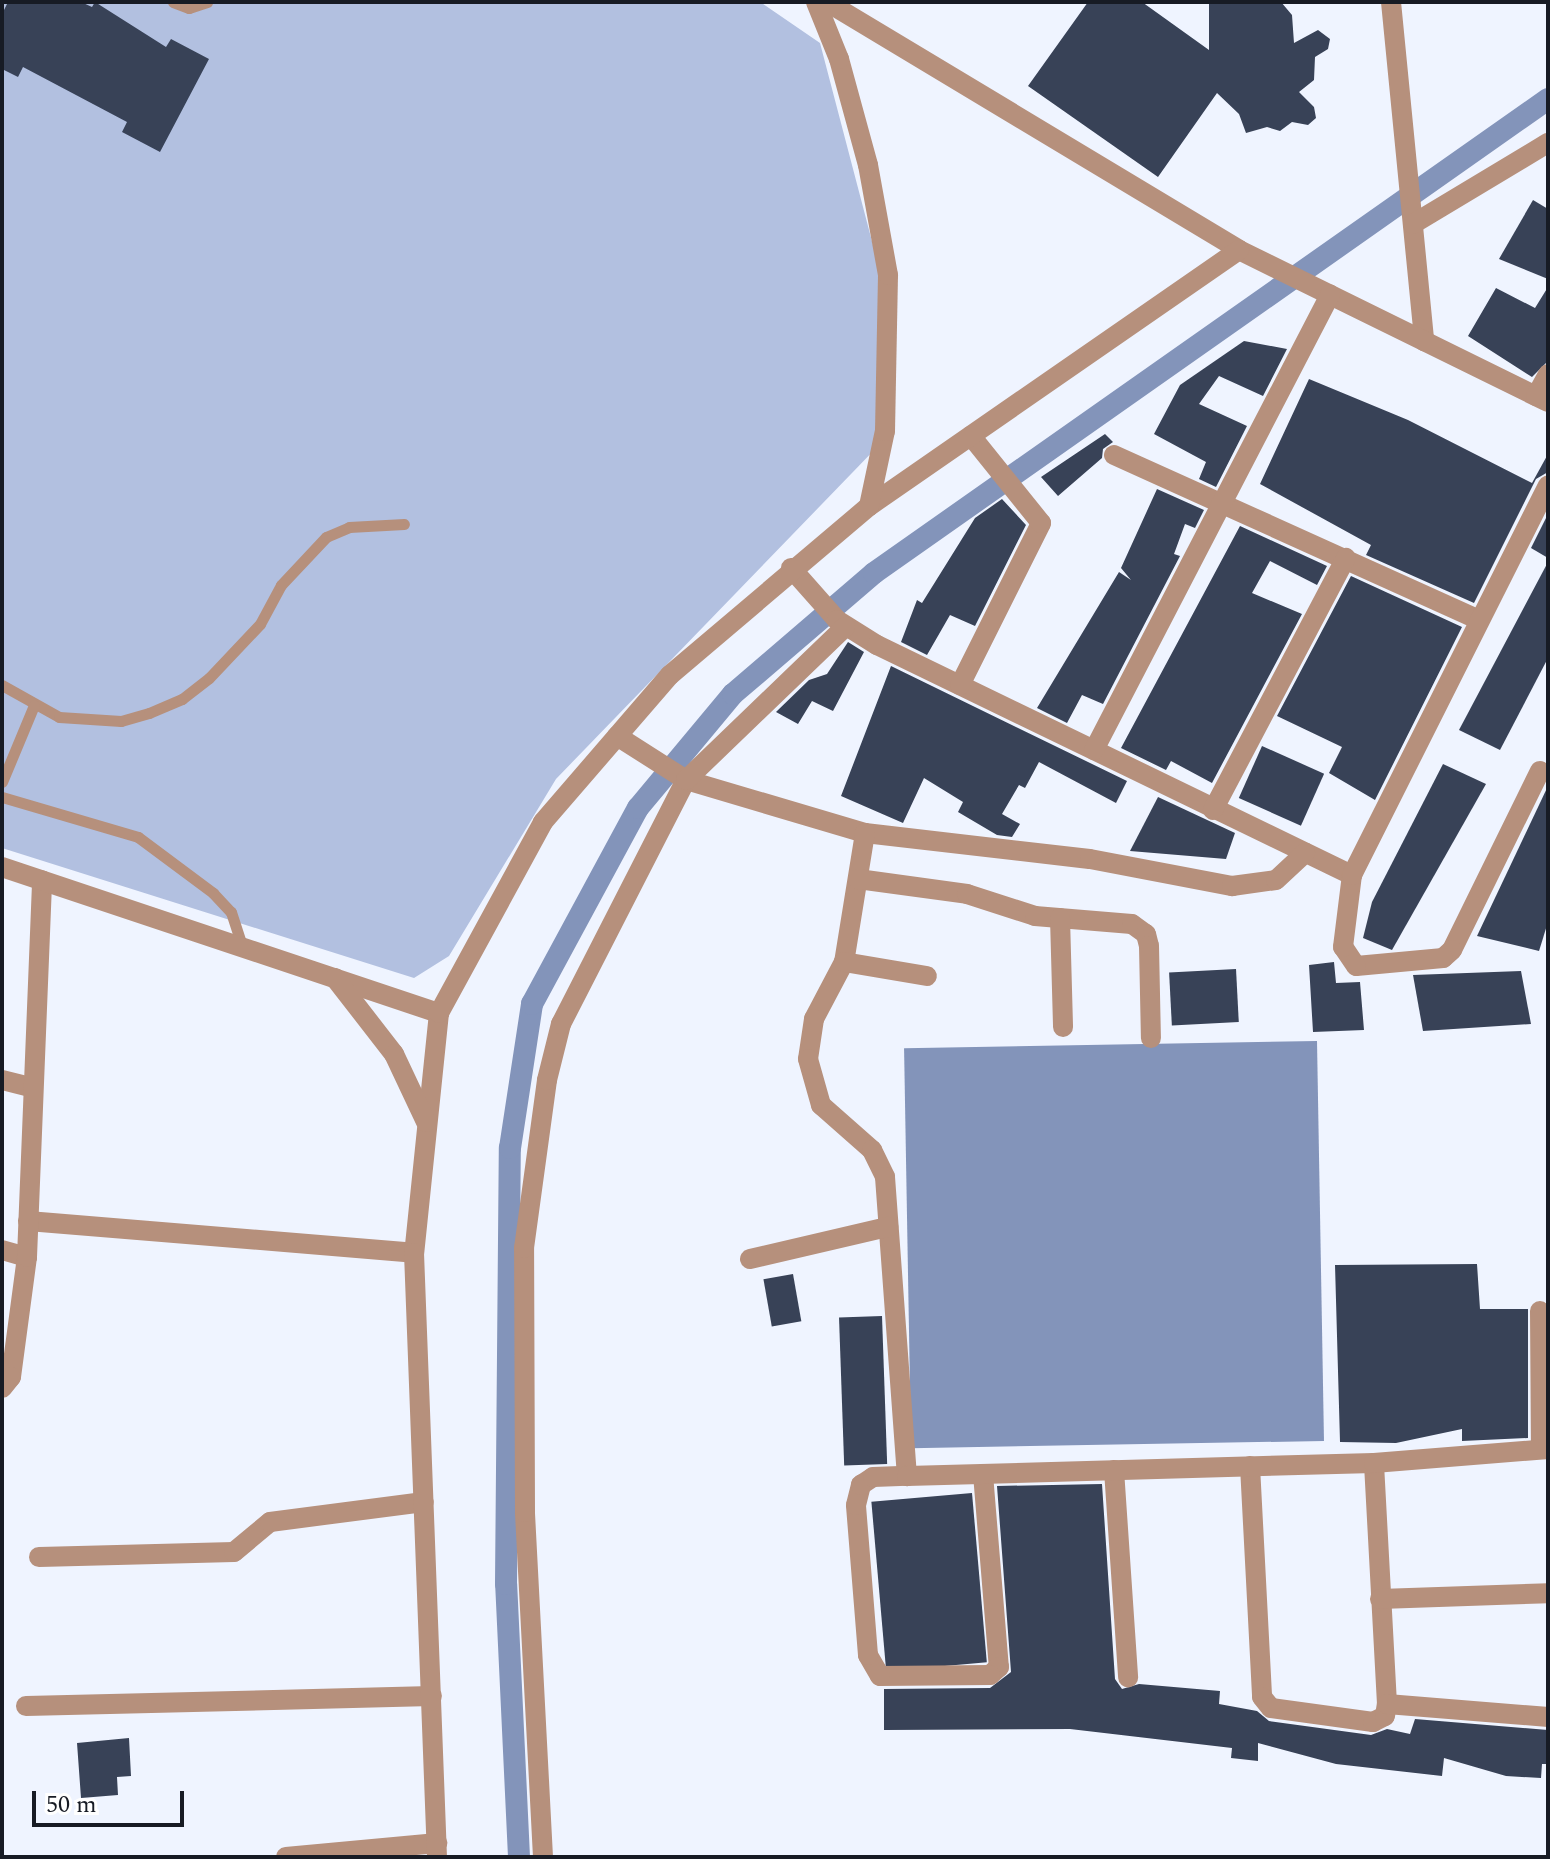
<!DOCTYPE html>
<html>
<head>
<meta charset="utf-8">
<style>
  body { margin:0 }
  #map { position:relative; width:1550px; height:1859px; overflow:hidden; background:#eff4ff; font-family:Spectral,serif }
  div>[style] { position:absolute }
  .green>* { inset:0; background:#b2c0e0 }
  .water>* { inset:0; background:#8394ba; transform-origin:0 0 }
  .canal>* { height:22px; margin:-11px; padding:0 11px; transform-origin:11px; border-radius:11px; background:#8394ba }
  .building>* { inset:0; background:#384257; transform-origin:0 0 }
  .service>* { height:11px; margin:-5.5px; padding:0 5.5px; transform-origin:5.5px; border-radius:5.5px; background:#b6907c }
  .minor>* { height:20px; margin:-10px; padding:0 10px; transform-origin:10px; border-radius:10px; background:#b6907c }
  .tertiary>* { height:20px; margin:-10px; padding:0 10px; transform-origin:10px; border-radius:10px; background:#b6907c }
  span { translate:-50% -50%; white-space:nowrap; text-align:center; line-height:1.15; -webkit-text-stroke:8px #fff; paint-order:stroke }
  .frame { position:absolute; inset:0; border:4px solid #171b24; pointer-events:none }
  .scale { position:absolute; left:32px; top:1791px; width:152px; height:36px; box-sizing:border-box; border:4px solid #171b24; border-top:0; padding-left:10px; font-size:24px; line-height:28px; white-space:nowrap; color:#171b24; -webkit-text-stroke:6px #fff; paint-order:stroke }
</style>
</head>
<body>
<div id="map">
  <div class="green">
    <i style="clip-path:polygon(2px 2px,760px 2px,820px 43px,879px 268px,881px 443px,556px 779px,449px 956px,414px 978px,2px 848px)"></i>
  </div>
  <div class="water">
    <i style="left:1317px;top:1041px;width:400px;height:413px;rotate:89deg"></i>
  </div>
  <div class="canal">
    <i style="left:519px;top:1857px;width:273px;rotate:-92.7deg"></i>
    <i style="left:506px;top:1584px;width:436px;rotate:-89.5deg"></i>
    <i style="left:510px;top:1148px;width:146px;rotate:-81.3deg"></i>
    <i style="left:532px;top:1004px;width:223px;rotate:-61.6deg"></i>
    <i style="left:638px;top:808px;width:148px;rotate:-50.2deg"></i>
    <i style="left:733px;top:694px;width:186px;rotate:-40.6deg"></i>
    <i style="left:874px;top:573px;width:824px;rotate:-35.12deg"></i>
  </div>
  <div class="building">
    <i style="clip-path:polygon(8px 2px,81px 2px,92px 7px,95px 2px,166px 47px,171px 39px,209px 59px,160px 152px,122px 132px,127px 122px,23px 67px,18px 77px,2px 69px,2px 14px)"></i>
    <i style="clip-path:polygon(1088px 2px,1142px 2px,1209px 50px,1209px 4px,1281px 2px,1292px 15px,1294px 43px,1318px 30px,1330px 39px,1328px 49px,1315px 57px,1314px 80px,1299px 92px,1314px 107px,1316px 118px,1308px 125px,1292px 122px,1280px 131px,1267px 127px,1246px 133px,1239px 114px,1217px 93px,1158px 177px,1028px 86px)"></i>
    <i style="clip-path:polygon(1533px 200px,1548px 209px,1548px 279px,1499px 259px)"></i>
    <i style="clip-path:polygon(1548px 287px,1548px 361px,1532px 377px,1468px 336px,1496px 288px,1535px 308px)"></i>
    <i style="clip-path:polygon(1244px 341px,1287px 349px,1263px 396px,1219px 376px,1199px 404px,1247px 426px,1216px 487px,1199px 479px,1206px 462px,1154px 434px,1180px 385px)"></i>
    <i style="clip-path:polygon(1309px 379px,1408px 420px,1532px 483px,1548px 454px,1548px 472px,1536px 479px,1474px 603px,1366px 555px,1371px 545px,1260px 484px)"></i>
    <i style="clip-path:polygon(1105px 434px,1113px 442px,1103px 449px,1102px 458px,1058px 496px,1041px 477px)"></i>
    <i style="clip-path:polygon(1157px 489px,1204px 510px,1195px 528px,1185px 524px,1174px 554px,1180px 556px,1103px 704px,1082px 695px,1067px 723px,1037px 708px,1119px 572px,1131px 580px,1121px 568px)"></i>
    <i style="clip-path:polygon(1002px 499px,1026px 525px,975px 626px,950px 615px,927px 655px,901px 642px,917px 600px,922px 603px,975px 518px)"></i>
    <i style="clip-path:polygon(1548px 514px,1548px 558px,1531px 548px)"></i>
    <i style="clip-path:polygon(1240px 526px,1327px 566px,1317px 585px,1270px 561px,1252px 593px,1302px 614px,1212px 783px,1171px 761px,1166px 770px,1121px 748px)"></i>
    <i style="clip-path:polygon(1548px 562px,1548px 658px,1500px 750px,1459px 730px)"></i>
    <i style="clip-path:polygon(1351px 576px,1462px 627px,1375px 800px,1329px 773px,1342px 747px,1277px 716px)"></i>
    <i style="clip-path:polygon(848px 642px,864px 652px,833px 711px,812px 701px,798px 724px,776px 712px,809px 680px,827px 674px)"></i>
    <i style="clip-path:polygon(891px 666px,1127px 781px,1116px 803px,1039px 762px,1025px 788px,1019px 785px,1002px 814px,1020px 824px,1012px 837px,997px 835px,958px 812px,963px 802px,924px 778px,903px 823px,841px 796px)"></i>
    <i style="left:1262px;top:746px;width:68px;height:57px;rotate:24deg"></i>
    <i style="clip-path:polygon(1443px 764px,1486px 784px,1392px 950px,1363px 938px,1372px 902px)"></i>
    <i style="clip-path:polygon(1548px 786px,1548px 922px,1539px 951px,1477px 936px)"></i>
    <i style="clip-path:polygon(1158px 797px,1235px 833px,1226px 859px,1130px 851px)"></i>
    <i style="clip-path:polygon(1334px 962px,1336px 983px,1360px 982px,1364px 1030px,1313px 1032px,1309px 965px)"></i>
    <i style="left:1236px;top:969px;width:53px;height:67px;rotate:87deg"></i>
    <i style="clip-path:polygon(1521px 971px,1531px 1024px,1423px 1031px,1413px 975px)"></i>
    <i style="clip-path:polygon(1477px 1264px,1480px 1309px,1528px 1309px,1528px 1438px,1462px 1441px,1462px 1429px,1396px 1443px,1340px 1442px,1335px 1265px)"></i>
    <i style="left:793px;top:1274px;width:48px;height:30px;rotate:80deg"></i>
    <i style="left:882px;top:1316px;width:148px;height:43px;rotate:88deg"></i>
    <i style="clip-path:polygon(1102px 1484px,1115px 1679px,1122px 1689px,1139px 1684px,1220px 1691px,1219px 1704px,1257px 1711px,1269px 1721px,1371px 1735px,1387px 1729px,1410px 1734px,1415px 1719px,1548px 1730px,1548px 1764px,1542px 1764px,1541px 1778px,1506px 1776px,1444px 1758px,1442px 1776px,1336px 1764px,1258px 1743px,1258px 1761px,1231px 1758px,1232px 1748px,1070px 1729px,884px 1730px,884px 1689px,990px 1688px,1011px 1672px,997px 1486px)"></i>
    <i style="left:972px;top:1493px;width:170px;height:101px;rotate:85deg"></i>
    <i style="clip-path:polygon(129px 1738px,131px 1776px,117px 1777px,118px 1795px,81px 1798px,77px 1743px)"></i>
  </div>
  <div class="service">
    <i style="left:173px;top:2px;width:17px;rotate:21deg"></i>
    <i style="left:189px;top:8px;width:19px;rotate:-18deg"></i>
    <i style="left:2px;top:685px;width:65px;rotate:29.3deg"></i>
    <i style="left:59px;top:717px;width:62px;rotate:3.7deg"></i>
    <i style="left:121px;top:721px;width:29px;rotate:-16deg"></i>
    <i style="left:149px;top:713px;width:36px;rotate:-23deg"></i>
    <i style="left:182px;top:699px;width:34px;rotate:-38deg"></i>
    <i style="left:209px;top:678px;width:74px;rotate:-46.6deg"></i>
    <i style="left:260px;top:624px;width:44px;rotate:-61.7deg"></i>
    <i style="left:281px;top:585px;width:66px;rotate:-46.8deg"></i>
    <i style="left:326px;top:537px;width:25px;rotate:-23deg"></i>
    <i style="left:349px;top:527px;width:55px;rotate:-3.1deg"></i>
    <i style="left:2px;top:782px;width:83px;rotate:-67.4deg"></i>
    <i style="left:2px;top:797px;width:142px;rotate:16.4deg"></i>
    <i style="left:138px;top:837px;width:94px;rotate:36.7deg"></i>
    <i style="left:213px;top:893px;width:26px;rotate:47deg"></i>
    <i style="left:231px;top:912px;width:36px;rotate:72deg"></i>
  </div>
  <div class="minor">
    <i style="left:1391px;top:2px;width:341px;rotate:84.4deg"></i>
    <i style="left:1413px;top:224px;width:157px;rotate:-31deg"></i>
    <i style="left:1239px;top:250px;width:344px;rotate:26.2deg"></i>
    <i style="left:1536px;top:396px;width:25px;rotate:-61deg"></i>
    <i style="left:1114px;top:455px;width:398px;rotate:24.3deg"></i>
    <i style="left:791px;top:568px;width:69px;rotate:48.5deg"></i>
    <i style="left:837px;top:620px;width:47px;rotate:32deg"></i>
    <i style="left:877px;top:645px;width:528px;rotate:25.84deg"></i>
    <i style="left:960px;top:685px;width:181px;rotate:-63.4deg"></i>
    <i style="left:1041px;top:523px;width:112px;rotate:-128.8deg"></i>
    <i style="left:617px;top:736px;width:82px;rotate:32.5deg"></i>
    <i style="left:686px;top:780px;width:187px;rotate:16.5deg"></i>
    <i style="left:865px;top:833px;width:226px;rotate:6.6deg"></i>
    <i style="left:1090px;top:859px;width:145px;rotate:10.8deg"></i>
    <i style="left:1232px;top:886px;width:44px;rotate:-7.8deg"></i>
    <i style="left:1276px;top:880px;width:40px;rotate:-43deg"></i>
    <i style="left:1094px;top:750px;width:513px;rotate:-62.59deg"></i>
    <i style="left:1540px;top:771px;width:199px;rotate:116.2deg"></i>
    <i style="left:1452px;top:950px;width:12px;rotate:138deg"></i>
    <i style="left:1443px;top:958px;width:87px;rotate:174.7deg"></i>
    <i style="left:1356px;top:966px;width:23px;rotate:-124deg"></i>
    <i style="left:1343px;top:947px;width:73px;rotate:-82.9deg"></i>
    <i style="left:1352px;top:875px;width:436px;rotate:-63.3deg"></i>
    <i style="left:1213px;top:810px;width:285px;rotate:-62.2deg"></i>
    <i style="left:865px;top:833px;width:131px;rotate:99.2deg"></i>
    <i style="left:844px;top:962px;width:64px;rotate:117.8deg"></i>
    <i style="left:814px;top:1019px;width:40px;rotate:98.5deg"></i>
    <i style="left:808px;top:1059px;width:48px;rotate:74.2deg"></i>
    <i style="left:821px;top:1105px;width:68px;rotate:41.4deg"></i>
    <i style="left:872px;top:1150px;width:30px;rotate:64deg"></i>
    <i style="left:885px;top:1177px;width:300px;rotate:85.8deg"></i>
    <i style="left:858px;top:879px;width:110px;rotate:7.8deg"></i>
    <i style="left:967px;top:894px;width:71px;rotate:17.9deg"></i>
    <i style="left:1035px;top:916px;width:97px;rotate:4.7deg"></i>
    <i style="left:1132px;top:924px;width:17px;rotate:36deg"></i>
    <i style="left:1146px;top:934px;width:12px;rotate:76deg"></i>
    <i style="left:1149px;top:946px;width:92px;rotate:88.8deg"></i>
    <i style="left:1060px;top:918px;width:109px;rotate:88.4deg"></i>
    <i style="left:844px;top:962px;width:84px;rotate:9.6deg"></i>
    <i style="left:2px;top:1080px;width:30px;rotate:14deg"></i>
    <i style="left:28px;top:1221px;width:387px;rotate:4.7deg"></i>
    <i style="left:2px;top:1250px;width:26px;rotate:16deg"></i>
    <i style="left:27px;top:1257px;width:121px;rotate:97.6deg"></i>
    <i style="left:11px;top:1377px;width:14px;rotate:129deg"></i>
    <i style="left:27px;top:1257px;width:377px;rotate:-87.7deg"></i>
    <i style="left:750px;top:1259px;width:142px;rotate:-13.1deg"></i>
    <i style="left:1540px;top:1311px;width:138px;rotate:89.6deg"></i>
    <i style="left:1250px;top:1466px;width:231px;rotate:87deg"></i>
    <i style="left:1262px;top:1697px;width:14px;rotate:51deg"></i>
    <i style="left:1271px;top:1708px;width:103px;rotate:7.8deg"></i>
    <i style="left:1373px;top:1722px;width:13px;rotate:-27deg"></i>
    <i style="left:1385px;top:1716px;width:12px;rotate:-81deg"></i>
    <i style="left:1387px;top:1704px;width:241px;rotate:-93.1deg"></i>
    <i style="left:1114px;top:1470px;width:208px;rotate:86.1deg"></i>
    <i style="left:983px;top:1474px;width:194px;rotate:85.3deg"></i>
    <i style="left:999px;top:1667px;width:12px;rotate:138deg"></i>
    <i style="left:990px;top:1675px;width:110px;rotate:179.5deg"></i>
    <i style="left:880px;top:1676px;width:24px;rotate:-120deg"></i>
    <i style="left:868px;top:1655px;width:150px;rotate:-94.6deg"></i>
    <i style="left:856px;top:1505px;width:21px;rotate:-76deg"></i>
    <i style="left:861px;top:1485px;width:14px;rotate:-34deg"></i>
    <i style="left:873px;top:1477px;width:34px;rotate:-2deg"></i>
    <i style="left:907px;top:1476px;width:467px;rotate:-1.6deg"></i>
    <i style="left:1374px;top:1463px;width:175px;rotate:-4.6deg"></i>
    <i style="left:39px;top:1557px;width:195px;rotate:-1.5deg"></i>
    <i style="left:234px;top:1552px;width:47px;rotate:-39.8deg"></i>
    <i style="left:270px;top:1522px;width:155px;rotate:-7.4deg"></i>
    <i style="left:1380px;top:1599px;width:168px;rotate:-2deg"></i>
    <i style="left:1387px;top:1704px;width:162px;rotate:4.6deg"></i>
    <i style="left:26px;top:1706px;width:406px;rotate:-1.4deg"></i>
    <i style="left:286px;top:1857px;width:152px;rotate:-5.3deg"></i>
    <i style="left:543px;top:1857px;width:345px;rotate:-93deg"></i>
    <i style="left:525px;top:1512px;width:264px;rotate:-90.2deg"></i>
    <i style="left:524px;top:1248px;width:170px;rotate:-82.2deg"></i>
    <i style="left:547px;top:1080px;width:58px;rotate:-76deg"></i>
    <i style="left:561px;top:1024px;width:274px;rotate:-62.9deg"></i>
    <i style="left:686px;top:780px;width:221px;rotate:-43.9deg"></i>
  </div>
  <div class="tertiary">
    <i style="left:827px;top:2px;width:481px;rotate:31deg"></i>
    <i style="left:1239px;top:250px;width:450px;rotate:145.3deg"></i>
    <i style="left:2px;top:867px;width:461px;rotate:18.5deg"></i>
    <i style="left:439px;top:1013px;width:241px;rotate:95.9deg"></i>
    <i style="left:414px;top:1253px;width:604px;rotate:87.82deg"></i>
    <i style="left:335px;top:978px;width:96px;rotate:52.2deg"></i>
    <i style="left:394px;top:1054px;width:75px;rotate:64.8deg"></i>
    <i style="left:439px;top:1013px;width:217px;rotate:-61.4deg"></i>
    <i style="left:543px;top:822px;width:194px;rotate:-49.2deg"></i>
    <i style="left:670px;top:675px;width:261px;rotate:-40.3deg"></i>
    <i style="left:869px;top:506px;width:77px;rotate:-78deg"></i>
    <i style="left:885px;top:431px;width:156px;rotate:-88.9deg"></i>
    <i style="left:888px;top:275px;width:112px;rotate:-100.3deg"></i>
    <i style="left:868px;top:165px;width:110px;rotate:-105.3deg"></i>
    <i style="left:839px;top:59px;width:61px;rotate:-112deg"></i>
  </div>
  <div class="frame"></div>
  <div class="scale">50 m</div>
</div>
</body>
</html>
